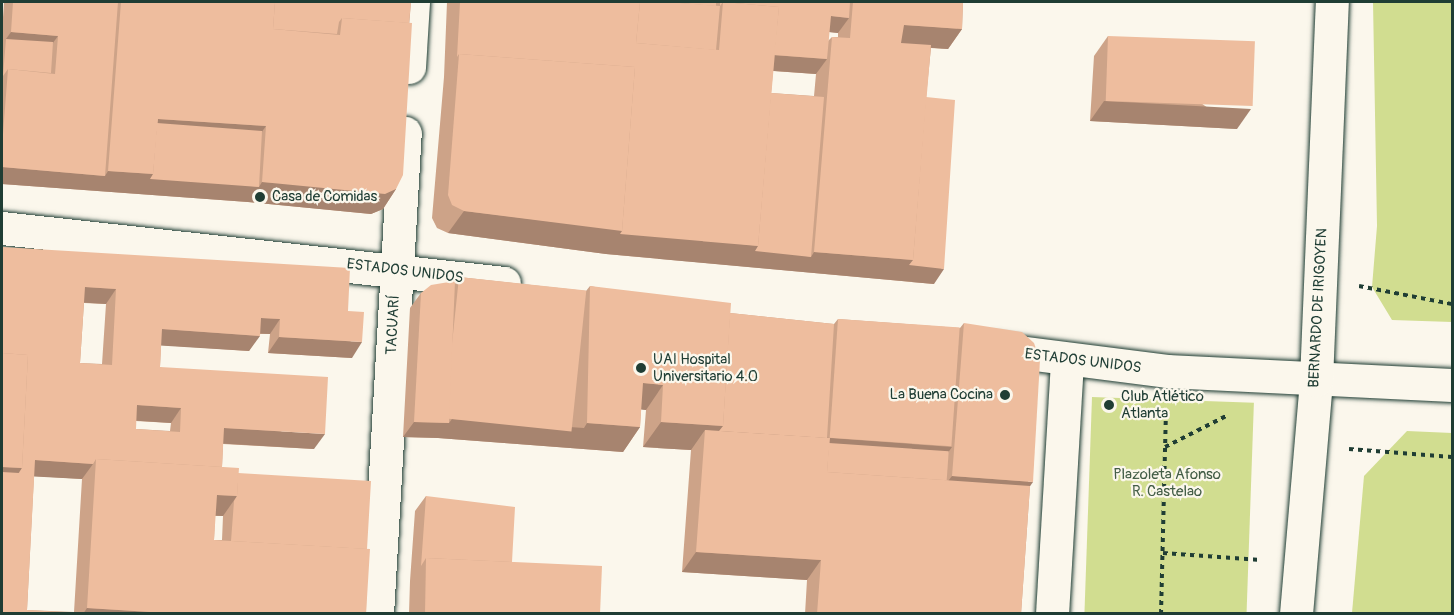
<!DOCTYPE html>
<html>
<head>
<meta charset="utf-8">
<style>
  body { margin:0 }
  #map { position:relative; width:1454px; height:615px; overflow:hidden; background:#fbf7ec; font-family:Pangolin,sans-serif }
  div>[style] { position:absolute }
  .green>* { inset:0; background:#d1dd90; transform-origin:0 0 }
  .path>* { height:4px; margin-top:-2px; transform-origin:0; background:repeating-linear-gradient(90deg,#1f3d34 0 4.5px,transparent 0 9px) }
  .roads { filter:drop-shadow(0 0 2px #1f3d34) drop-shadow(0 0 2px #1f3d34) }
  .minor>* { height:33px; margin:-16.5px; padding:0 16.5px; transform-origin:16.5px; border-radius:16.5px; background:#fbf7ec }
  .tertiary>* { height:33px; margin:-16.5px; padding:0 16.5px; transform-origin:16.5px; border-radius:16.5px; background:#fbf7ec }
  .wall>* { inset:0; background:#cda388 }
  .shaded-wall>* { inset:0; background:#a7846f }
  .building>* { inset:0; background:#eebd9e; transform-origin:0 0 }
  .dots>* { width:16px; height:16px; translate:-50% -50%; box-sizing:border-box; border:3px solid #fbf7ec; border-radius:50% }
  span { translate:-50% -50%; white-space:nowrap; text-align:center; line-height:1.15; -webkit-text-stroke:4.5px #fbf7ec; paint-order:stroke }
  .poi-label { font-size:15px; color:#1f3d34 }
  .left { translate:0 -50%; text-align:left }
  .right { translate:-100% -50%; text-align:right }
  .street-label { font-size:15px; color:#1f3d34 }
  .park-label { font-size:15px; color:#435d46 }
  .frame { position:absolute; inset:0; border:3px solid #1f3d34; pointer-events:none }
</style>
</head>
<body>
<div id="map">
  <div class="green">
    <i style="clip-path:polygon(1373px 2px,1452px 2px,1452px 322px,1392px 320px,1372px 287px,1377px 226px)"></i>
    <i style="left:1092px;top:397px;width:162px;height:216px;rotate:2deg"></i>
    <i style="clip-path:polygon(1407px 431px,1452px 433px,1452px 613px,1352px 613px,1364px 476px)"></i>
  </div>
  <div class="path">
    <i style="left:1359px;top:286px;width:95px;rotate:11deg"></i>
    <i style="left:1165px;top:447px;width:71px;rotate:-26.9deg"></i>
    <i style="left:1349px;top:449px;width:103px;rotate:4.4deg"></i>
    <i style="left:1163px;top:553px;width:98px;rotate:4.1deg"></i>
    <i style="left:1161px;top:614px;width:204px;rotate:-88.6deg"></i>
  </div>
  <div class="roads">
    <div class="minor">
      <i style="left:409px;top:67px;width:65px;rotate:-86.5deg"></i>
      <i style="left:2px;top:228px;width:505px;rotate:6.25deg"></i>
      <i style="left:995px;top:349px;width:173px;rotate:7.3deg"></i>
      <i style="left:1167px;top:371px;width:285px;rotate:2.8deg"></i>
      <i style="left:377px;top:614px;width:482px;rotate:-86.7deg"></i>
      <i style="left:1052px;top:614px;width:255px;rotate:-86.6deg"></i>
    </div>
    <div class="tertiary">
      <i style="left:1296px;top:614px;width:235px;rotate:-85.1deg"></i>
      <i style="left:1316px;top:380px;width:378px;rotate:-87.6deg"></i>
    </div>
  </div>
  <div class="wall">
    <i style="clip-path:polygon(4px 2px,411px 2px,396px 189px,383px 209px,371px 214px,248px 202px,2px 184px,2px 32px)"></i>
    <i style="clip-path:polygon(evenodd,447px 2px,963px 2px,962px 29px,948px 49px,931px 48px,926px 97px,934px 284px,606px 254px,448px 233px,437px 228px,432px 218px,444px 77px,447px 2px,829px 32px,838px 33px,838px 37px,832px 37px,828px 41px,829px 32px,447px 2px,773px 71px,816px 74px,814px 96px,771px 93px,773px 71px)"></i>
    <i style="clip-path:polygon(1108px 36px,1237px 129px,1090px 121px,1094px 56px)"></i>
    <i style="clip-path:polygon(evenodd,2px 247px,348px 311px,352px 358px,268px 353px,270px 334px,260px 334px,249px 351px,161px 345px,160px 367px,314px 449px,223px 444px,222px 467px,238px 473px,367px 549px,366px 614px,2px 614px,2px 247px,84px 303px,106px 304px,102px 364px,80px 363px,84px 303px,2px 247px,136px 421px,171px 423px,170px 431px,136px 429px,136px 421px,2px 247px,34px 476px,82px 479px,74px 612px,27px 610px,34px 476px,2px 247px,215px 516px,223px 516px,222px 540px,214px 540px,215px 516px)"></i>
    <i style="clip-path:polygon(459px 277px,586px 291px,590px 286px,730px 313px,834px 324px,838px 319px,960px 328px,964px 323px,1030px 486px,1021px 614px,805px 614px,807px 580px,682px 572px,691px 450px,643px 447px,646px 410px,641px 409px,640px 427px,623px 452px,438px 438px,403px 437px,410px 308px,421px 293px,455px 281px)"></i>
    <i style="clip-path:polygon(426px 496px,512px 562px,600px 612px,690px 613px,409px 614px,410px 581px,415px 511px)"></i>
  </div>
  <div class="shaded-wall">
    <i style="clip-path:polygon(831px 16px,849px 18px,838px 33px,820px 31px)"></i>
    <i style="clip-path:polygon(904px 25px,962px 29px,948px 49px,890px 45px)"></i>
    <i style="clip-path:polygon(11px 32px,58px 36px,47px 51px,6px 39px)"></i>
    <i style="clip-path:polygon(772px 55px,827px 59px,816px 74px,761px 70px)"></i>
    <i style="clip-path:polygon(1104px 101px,1251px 109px,1237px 129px,1090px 121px)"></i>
    <i style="clip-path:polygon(158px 119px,266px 126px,252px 146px,153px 139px)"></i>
    <i style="clip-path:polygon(2px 167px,105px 176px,108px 171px,153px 174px,259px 187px,262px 182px,396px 189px,383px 209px,371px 214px,248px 202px,2px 184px)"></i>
    <i style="clip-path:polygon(464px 211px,758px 246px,811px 257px,814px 252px,913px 260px,944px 269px,934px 284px,606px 254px,448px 233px)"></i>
    <i style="clip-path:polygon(85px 287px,116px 289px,106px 304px,74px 302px)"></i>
    <i style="clip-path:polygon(261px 318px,280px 319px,270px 334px,250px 333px)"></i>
    <i style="clip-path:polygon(162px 329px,260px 336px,249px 351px,152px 345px)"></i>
    <i style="clip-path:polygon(279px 337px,362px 342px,352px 358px,268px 353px)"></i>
    <i style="clip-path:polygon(643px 383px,663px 385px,646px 410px,626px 408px)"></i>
    <i style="clip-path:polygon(137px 405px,181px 408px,171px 423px,126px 420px)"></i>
    <i style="clip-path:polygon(452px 419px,584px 428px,587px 423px,640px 427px,623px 452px,438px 438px,403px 437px,414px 422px,449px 423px)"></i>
    <i style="clip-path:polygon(661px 422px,723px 426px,830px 438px,952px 447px,938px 467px,705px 430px,691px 450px,643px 447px)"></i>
    <i style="clip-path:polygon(224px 428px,325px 434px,314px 449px,213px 443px)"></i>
    <i style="clip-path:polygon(35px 460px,93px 464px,82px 479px,25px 476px)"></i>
    <i style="clip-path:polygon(2px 467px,22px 468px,8px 488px,2px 488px)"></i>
    <i style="clip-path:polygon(952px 476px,1033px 482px,1016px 506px,945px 485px)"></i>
    <i style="clip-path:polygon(217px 495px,237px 496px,223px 516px,203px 515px)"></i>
    <i style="clip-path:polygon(696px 552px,821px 560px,807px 580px,682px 572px)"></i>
    <i style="clip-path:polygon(87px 608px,182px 614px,83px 614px)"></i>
  </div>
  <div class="building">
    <i style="clip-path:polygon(13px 2px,118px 2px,105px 176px,2px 167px,2px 147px,8px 69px,55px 74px,58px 36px,11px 32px)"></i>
    <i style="clip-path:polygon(121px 2px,275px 2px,273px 29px,340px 35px,342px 18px,412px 23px,403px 175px,396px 189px,385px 194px,262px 182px,266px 126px,158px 119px,153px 174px,108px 171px)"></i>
    <i style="clip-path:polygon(275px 2px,411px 2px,409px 23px,342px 18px,339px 22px,337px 34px,273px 29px)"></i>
    <i style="clip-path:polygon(460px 2px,640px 2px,636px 43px,719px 50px,723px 2px,779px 7px,758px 246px,620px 234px,622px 231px,635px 67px,459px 54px,457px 57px)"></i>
    <i style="clip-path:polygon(640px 2px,666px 2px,720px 6px,716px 50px,636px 43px)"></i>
    <i style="clip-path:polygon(666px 2px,716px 2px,716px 6px)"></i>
    <i style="clip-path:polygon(720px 2px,850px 2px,849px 18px,831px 16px,827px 59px,774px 55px,779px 7px,723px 2px,720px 6px)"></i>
    <i style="clip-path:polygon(853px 2px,963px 2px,962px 29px,904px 25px,901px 43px,931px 45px,913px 260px,814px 252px,832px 37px,850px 38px)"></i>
    <i style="left:1108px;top:36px;width:147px;height:65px;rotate:2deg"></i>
    <i style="clip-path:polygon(6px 39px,53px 42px,51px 73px,8px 69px,3px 76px)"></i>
    <i style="clip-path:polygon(459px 54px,635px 67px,622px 231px,464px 211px,452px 205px,448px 195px)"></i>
    <i style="clip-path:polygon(771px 93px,824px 97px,811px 257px,755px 251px,758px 246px)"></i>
    <i style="clip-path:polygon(926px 97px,955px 100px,944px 269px,909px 265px,913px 260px)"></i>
    <i style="clip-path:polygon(157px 123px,262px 131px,259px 187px,150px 179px,153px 174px)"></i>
    <i style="clip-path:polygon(evenodd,2px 247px,350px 268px,348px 311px,364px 312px,362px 342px,279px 337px,280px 319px,261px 318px,260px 336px,162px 329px,160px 367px,328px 377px,325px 434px,224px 428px,222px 467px,96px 459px,93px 464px,35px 460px,27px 610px,97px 614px,2px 614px,2px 472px,19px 473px,22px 468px,28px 355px,2px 353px,2px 247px,85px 287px,116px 289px,112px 365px,80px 363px,85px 287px,2px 247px,137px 405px,181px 408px,180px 432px,136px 429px,137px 405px)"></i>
    <i style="left:459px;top:277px;width:128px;height:142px;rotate:6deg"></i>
    <i style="clip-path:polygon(455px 281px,449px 423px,414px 422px,421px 293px,431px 285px)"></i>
    <i style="clip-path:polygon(590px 286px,731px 303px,723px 426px,661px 422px,663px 385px,643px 383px,640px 427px,587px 423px)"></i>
    <i style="clip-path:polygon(730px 313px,834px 324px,827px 438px,719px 431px,723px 426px)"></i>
    <i style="left:838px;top:319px;width:122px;height:119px;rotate:4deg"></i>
    <i style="clip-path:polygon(964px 323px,1022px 332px,1034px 343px,1040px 360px,1033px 482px,952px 476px)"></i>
    <i style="clip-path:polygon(2px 353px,28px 355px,22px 468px,2px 467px)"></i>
    <i style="clip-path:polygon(705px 430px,830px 438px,827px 472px,1030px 486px,1021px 614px,817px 614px,821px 560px,696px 552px)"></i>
    <i style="left:829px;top:443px;width:120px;height:29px;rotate:4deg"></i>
    <i style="clip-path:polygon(96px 459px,239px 468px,237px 496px,217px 495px,214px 540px,370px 549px,366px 614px,182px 614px,87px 608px)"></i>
    <i style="clip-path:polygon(238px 473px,371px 481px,367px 549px,231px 541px,234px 501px,237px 496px)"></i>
    <i style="clip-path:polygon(426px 496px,515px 507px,512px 562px,426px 558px,421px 566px)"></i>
    <i style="clip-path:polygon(426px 558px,602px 566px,600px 614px,425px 614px)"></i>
    <i style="clip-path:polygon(600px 612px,690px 613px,690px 614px,600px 614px)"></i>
  </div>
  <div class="dots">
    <i style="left:260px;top:197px;background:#1f3d34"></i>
    <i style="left:641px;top:368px;background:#1f3d34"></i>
    <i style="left:1005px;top:395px;background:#1f3d34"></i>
    <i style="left:1109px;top:405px;background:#1f3d34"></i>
  </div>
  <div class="poi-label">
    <span class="left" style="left:272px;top:197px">Casa de Comidas</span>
    <span class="left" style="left:653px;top:368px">UAI Hospital<br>Universitario 4.0</span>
    <span class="right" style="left:993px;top:395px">La Buena Cocina</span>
    <span class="left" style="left:1121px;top:405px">Club Atlético<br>Atlanta</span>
  </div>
  <div class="street-label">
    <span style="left:405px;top:271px;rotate:7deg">ESTADOS UNIDOS</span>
    <span style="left:1318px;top:308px;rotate:-87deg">BERNARDO DE IRIGOYEN</span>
    <span style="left:393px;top:325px;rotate:-87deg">TACUARÍ</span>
    <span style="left:1083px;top:361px;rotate:7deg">ESTADOS UNIDOS</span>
  </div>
  <div class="park-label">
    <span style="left:1167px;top:483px">Plazoleta Afonso<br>R. Castelao</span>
  </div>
  <div class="frame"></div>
</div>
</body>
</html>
